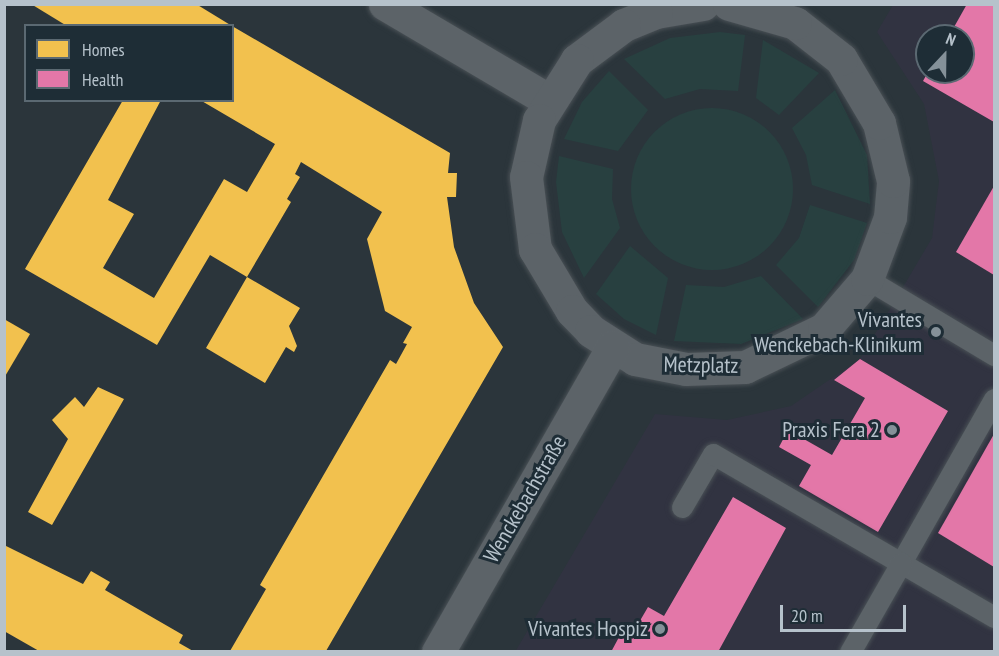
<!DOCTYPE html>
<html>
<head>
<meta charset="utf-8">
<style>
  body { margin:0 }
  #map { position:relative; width:999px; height:656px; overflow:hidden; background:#2b353b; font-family:"PT Sans Narrow",sans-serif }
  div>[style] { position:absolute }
  .medical>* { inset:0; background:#313341 }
  .green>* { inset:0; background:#284040 }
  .round { border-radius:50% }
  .homes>* { inset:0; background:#f2c14e }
  .health>* { inset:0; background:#e377a8 }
  .roads { filter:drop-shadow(0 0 2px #495055) drop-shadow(0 0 2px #495055) }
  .lane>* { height:21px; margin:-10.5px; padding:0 10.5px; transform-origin:10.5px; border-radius:10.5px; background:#5c6368 }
  .street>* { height:33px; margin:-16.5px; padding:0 16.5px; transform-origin:16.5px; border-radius:16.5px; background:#5c6368 }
  .dots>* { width:16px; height:16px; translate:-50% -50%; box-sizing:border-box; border:3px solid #1e2d36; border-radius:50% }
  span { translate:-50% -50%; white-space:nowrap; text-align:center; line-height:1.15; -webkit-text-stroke:6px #1e2d36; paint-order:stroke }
  .poi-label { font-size:22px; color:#b6c2cb }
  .right { translate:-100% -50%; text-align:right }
  .street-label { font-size:22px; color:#b6c2cb }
  .frame { position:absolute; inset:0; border:6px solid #b6c2cb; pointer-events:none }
  .legend { position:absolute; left:24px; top:24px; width:210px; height:78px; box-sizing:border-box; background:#1e2d36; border:2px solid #5b6972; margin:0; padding:8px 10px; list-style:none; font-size:18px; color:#b6c2cb }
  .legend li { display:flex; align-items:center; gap:12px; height:30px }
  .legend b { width:30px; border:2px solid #5b6972 }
  .north { position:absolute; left:915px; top:24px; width:60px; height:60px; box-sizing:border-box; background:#1e2d36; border:2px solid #5b6972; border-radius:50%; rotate:22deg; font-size:16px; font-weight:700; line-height:24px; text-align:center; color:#b6c2cb }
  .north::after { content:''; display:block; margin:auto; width:21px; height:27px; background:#859199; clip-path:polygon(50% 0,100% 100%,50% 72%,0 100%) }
  .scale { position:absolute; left:780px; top:605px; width:126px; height:27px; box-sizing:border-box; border:3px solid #b6c2cb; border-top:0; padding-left:8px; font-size:18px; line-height:21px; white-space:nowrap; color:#b6c2cb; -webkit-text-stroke:4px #1e2d36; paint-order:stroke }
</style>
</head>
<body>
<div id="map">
  <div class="medical">
    <i style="clip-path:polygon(evenodd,893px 5px,994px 5px,994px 651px,515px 652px,655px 414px,727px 420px,791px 406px,860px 359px,893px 304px,932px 238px,939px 181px,924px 104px,877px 32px,893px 5px,927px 36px,963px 36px,963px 72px,927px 72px,927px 36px)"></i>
  </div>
  <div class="green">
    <i style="clip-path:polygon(720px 32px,745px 35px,738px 91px,700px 89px,665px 99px,624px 59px,670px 38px)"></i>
    <i style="clip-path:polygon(763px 40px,819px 73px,779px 115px,756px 98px)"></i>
    <i style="clip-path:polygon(609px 71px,648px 110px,618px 151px,564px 139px,582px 102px)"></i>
    <i style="clip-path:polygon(835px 90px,867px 155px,870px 204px,812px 185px,806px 155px,792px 128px)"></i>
    <i class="round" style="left:631px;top:108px;width:162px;height:162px"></i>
    <i style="clip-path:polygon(559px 156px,613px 169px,612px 199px,620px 228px,584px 278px,562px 232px,556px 182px)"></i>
    <i style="clip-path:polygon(810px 205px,867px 223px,854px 260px,818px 307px,776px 265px,799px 238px)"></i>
    <i style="clip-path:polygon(630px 246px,668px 278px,656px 335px,624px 319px,596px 294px)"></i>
    <i style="clip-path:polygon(761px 276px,803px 319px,741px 344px,674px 341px,686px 285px,724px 287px)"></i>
  </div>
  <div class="homes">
    <i style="clip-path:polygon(31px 4px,196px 4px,232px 26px,67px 26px)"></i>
    <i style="clip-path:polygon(232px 26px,450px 153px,448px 173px,457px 173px,456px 197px,447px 197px,454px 247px,474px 303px,503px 347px,326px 651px,230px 651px,266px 589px,260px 585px,390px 360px,396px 364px,407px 344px,403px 343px,412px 327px,385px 311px,367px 239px,382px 212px,301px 162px,295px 174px,300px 177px,287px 199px,291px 202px,247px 277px,210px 255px,157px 345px,25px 269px,123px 100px,161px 100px,108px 200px,134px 214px,103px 268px,154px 298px,224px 179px,247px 192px,275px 144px,200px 100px,232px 100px)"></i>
    <i style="clip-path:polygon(247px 277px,300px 308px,289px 326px,297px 346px,294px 352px,286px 347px,265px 383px,206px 348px)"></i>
    <i style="clip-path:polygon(4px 319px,30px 334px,4px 378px)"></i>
    <i style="clip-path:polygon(98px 387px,124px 399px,52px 525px,28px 512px,68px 439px,52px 420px,75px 397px,84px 407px)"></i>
    <i style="clip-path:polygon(4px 545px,83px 584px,91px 571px,110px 582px,105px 590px,183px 635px,179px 643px,193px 651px,39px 651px,4px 631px)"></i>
  </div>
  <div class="health">
    <i style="clip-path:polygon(967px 4px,994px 4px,994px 122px,923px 81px,928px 72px,963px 72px,963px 36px,949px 36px)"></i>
    <i style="clip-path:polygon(994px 186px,994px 275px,956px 252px)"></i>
    <i style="clip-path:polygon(860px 359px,948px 411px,878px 532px,799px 486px,811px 465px,779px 447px,788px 430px,832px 455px,865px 398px,834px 380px)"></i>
    <i style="clip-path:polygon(994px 434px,994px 567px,938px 533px)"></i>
    <i style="clip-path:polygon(733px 497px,786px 528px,718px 652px,611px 652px,625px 626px,634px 631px,648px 607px,664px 616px)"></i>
  </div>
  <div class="roads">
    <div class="lane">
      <i style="left:867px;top:279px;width:148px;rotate:30.9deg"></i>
      <i style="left:994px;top:399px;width:189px;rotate:119.6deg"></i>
      <i style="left:901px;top:563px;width:108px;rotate:30.1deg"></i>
      <i style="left:682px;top:507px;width:61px;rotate:-59.7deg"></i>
      <i style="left:713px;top:454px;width:217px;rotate:30.1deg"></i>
      <i style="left:901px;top:563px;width:103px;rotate:119.8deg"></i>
    </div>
    <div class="street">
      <i style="left:385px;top:4px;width:189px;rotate:30.5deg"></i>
      <i style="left:703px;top:4px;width:48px;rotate:170.3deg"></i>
      <i style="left:656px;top:12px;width:35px;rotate:158deg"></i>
      <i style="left:624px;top:25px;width:59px;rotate:143.3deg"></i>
      <i style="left:577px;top:60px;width:71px;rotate:122.3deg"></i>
      <i style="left:539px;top:120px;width:58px;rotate:102.8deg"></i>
      <i style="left:526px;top:177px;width:73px;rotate:82.9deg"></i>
      <i style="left:535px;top:249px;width:72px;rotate:59.2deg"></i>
      <i style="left:572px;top:311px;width:28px;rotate:46deg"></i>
      <i style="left:591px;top:331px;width:52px;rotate:32.5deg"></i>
      <i style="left:635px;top:359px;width:52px;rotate:11.1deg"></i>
      <i style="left:686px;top:369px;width:59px;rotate:-1.9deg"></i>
      <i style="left:745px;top:367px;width:88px;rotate:-25.7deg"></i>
      <i style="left:824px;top:329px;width:66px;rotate:-49.3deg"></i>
      <i style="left:867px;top:279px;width:66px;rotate:-69.6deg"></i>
      <i style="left:890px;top:217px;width:36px;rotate:-85deg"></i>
      <i style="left:893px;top:181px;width:60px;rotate:-103.6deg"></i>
      <i style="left:879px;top:123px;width:74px;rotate:-120.7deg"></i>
      <i style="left:841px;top:59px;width:58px;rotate:-142deg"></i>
      <i style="left:795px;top:23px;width:69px;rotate:-163.9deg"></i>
      <i style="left:438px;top:652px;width:352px;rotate:-60.2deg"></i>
    </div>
  </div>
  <div class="dots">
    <i style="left:936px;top:332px;background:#859199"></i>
    <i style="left:892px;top:430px;background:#859199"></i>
    <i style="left:660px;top:629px;background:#859199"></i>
  </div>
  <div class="poi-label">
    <span class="right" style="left:922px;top:332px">Vivantes<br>Wenckebach-Klinikum</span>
    <span class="right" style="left:880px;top:430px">Praxis Fera 2</span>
    <span class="right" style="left:648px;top:629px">Vivantes Hospiz</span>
  </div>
  <div class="street-label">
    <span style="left:701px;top:365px;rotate:1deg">Metzplatz</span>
    <span style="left:525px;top:499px;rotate:-60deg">Wenckebachstraße</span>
  </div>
  <div class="frame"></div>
  <ul class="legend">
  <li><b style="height:16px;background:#f2c14e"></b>Homes</li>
  <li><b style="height:16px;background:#e377a8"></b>Health</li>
  </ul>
  <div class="north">N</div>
  <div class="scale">20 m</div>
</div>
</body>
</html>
